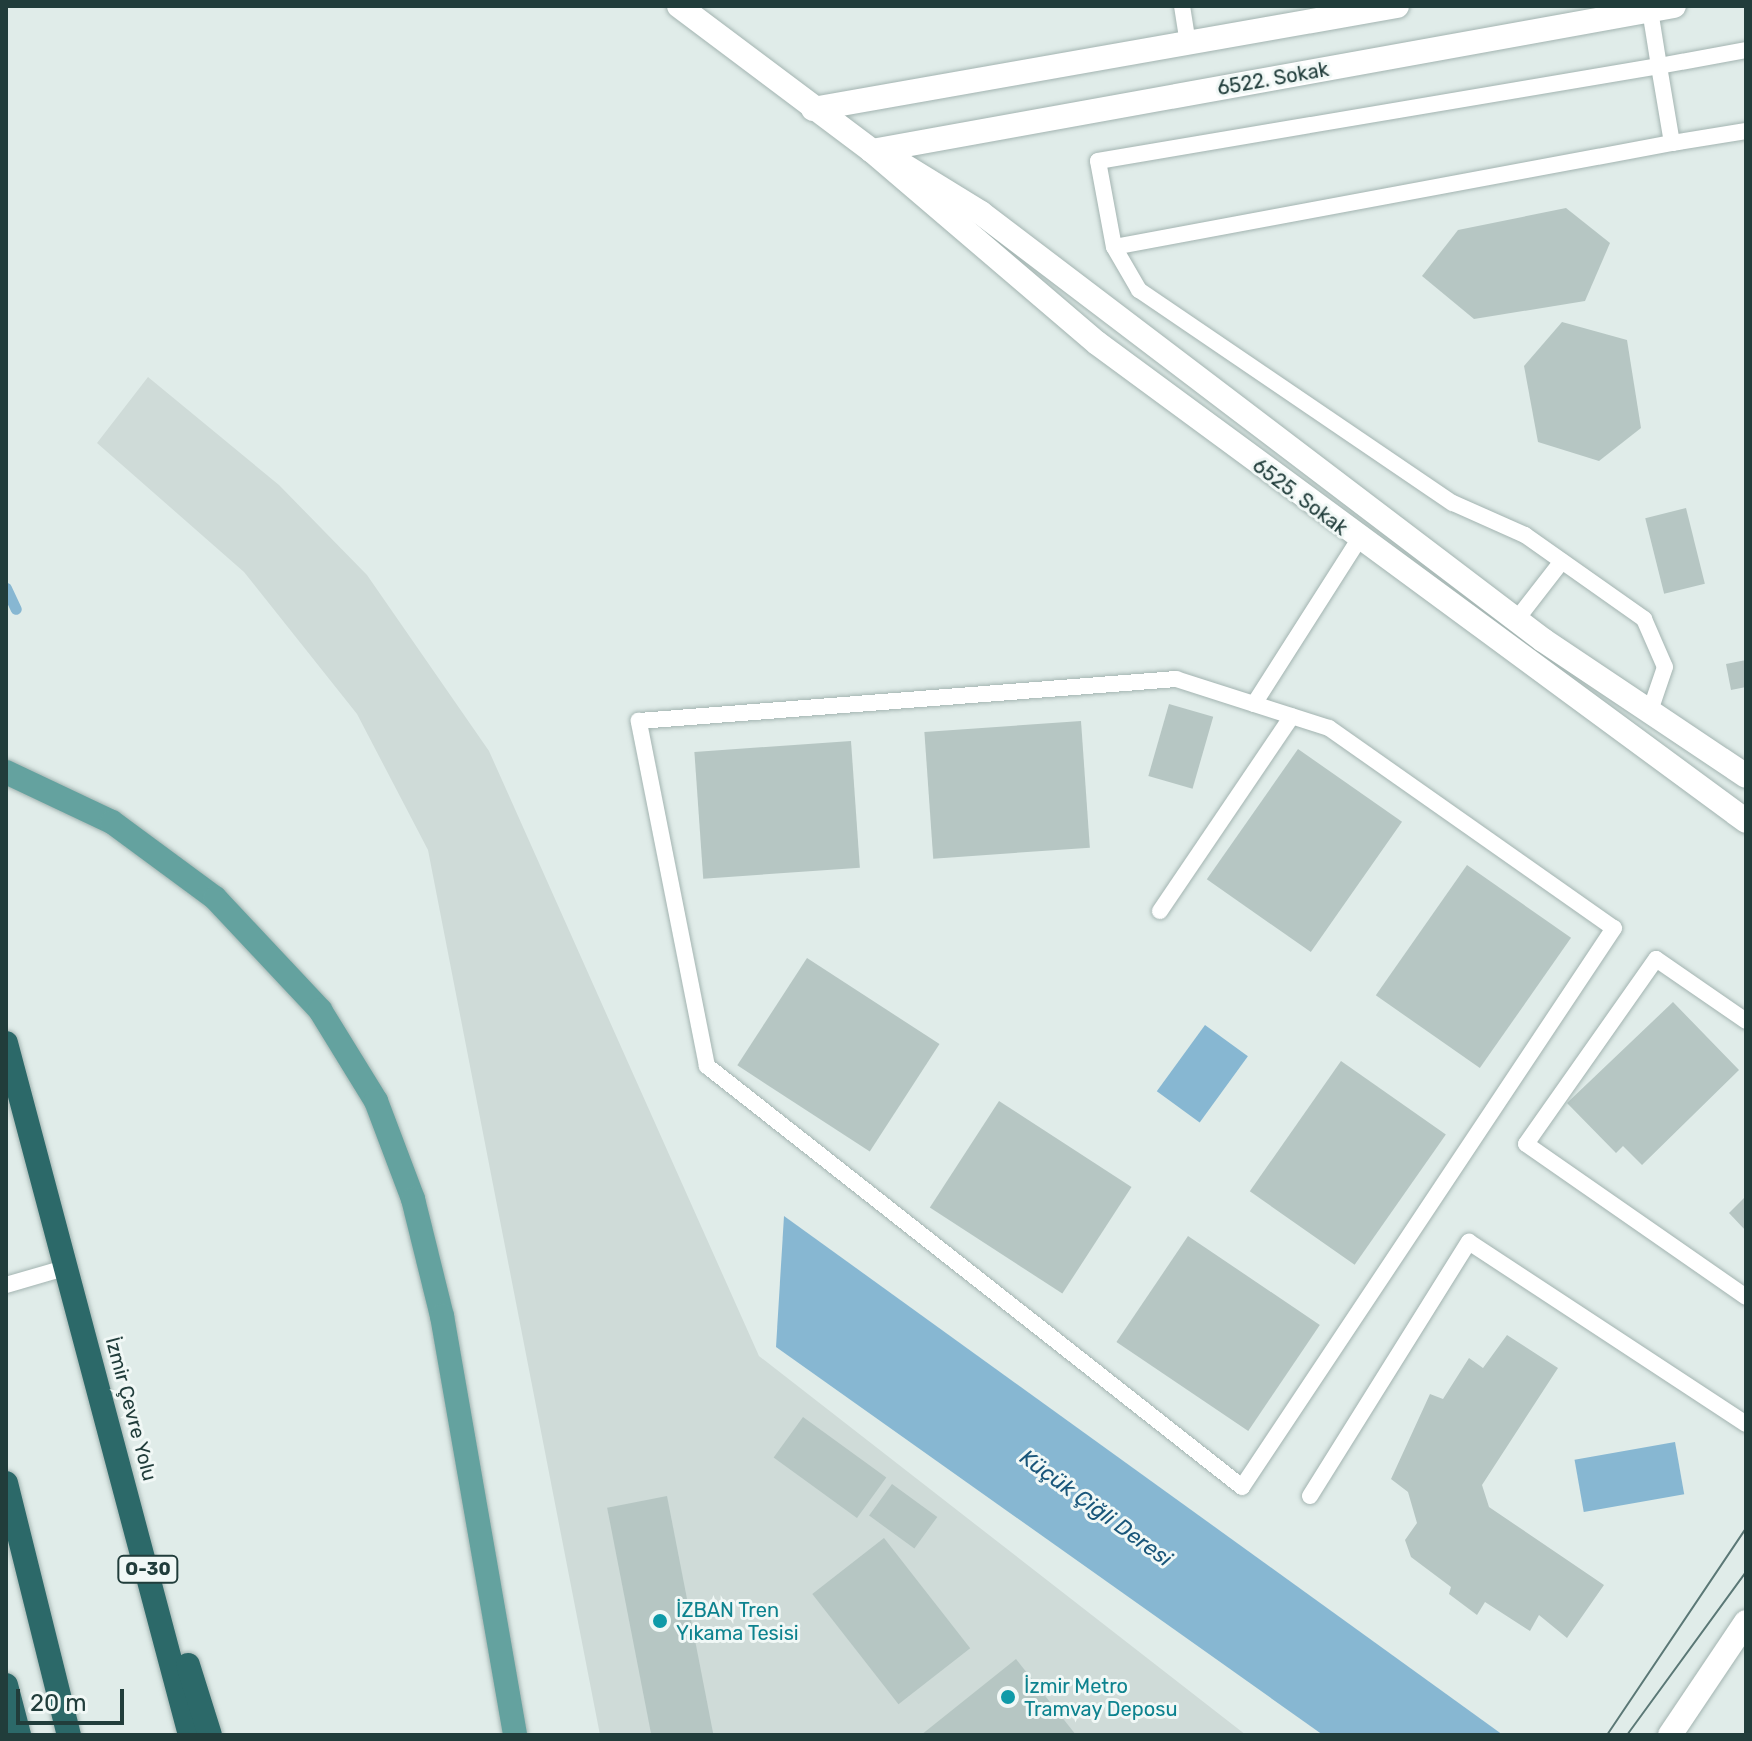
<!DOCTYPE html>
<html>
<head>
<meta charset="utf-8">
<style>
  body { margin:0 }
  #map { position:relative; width:1752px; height:1741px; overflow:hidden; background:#e0ece9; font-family:Rubik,sans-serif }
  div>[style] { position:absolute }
  .built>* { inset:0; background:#cfdbd8 }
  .water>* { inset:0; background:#87b7d2; transform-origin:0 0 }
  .stream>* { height:11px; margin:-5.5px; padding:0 5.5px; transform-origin:5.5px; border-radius:5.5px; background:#87b7d2 }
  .building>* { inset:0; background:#b6c6c3; transform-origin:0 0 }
  .roads { filter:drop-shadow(0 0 2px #a3b4b1) drop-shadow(0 0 2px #a3b4b1) }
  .service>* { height:16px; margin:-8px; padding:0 8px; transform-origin:8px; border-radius:8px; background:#fff }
  .minor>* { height:24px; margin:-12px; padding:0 12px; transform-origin:12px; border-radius:12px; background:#fff }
  .tertiary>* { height:24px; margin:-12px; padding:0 12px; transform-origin:12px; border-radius:12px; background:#fff }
  .primary>* { height:24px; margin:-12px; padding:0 12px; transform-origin:12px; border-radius:12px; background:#64a29f }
  .motorway>* { height:24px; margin:-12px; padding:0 12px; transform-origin:12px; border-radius:12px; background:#2c6969 }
  .tram>* { height:2px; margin:-1px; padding:0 1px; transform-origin:1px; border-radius:1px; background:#5b7876 }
  .dots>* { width:22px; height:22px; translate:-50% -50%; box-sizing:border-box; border:4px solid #f1f8f6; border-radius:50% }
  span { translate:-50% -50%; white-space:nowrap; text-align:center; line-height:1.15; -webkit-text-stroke:6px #f1f8f6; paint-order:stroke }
  .shield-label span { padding:2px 6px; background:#f1f8f6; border:2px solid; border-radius:6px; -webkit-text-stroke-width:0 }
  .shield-label { font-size:18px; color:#213d3b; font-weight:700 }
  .street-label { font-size:20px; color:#213d3b }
  .culture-label { font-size:20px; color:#0d838f }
  .left { translate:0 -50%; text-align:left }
  .water-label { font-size:22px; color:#19567a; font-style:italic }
  .frame { position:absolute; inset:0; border:8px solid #213d3b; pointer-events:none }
  .scale { position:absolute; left:16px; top:1689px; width:108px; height:36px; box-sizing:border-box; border:4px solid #213d3b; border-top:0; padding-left:10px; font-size:24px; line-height:28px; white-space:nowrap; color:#213d3b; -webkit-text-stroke:6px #f1f8f6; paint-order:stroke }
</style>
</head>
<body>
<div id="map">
  <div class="built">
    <i style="clip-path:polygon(148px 377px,279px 485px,367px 575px,489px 751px,759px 1356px,1246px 1735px,600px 1735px,428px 850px,357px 714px,244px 572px,97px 443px)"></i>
  </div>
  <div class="water">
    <i style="left:1205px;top:1025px;width:53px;height:82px;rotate:36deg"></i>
    <i style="clip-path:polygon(784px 1216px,1503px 1735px,1323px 1735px,776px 1347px)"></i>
    <i style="left:1675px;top:1442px;width:53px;height:102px;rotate:80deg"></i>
  </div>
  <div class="stream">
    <i style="left:6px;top:588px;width:23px;rotate:65deg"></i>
  </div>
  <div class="building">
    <i style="clip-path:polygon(1566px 208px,1610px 243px,1585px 301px,1474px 319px,1422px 276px,1458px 230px)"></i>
    <i style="clip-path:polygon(1562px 322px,1627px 340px,1641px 428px,1599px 461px,1538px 442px,1524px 366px)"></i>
    <i style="left:1686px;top:508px;width:78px;height:42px;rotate:76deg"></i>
    <i style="clip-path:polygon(1746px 660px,1746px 687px,1731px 690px,1726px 664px)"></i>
    <i style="left:1169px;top:704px;width:46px;height:75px;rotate:16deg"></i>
    <i style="left:1081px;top:721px;width:127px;height:157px;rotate:86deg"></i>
    <i style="left:851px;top:741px;width:127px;height:157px;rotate:86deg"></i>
    <i style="left:1298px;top:749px;width:127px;height:159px;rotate:35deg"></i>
    <i style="left:1467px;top:865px;width:127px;height:159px;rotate:35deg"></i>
    <i style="left:807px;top:958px;width:158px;height:128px;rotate:33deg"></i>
    <i style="clip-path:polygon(1673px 1002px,1739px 1070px,1642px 1165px,1623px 1146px,1616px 1153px,1567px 1103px)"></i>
    <i style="left:1341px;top:1061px;width:128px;height:159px;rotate:35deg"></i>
    <i style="left:999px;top:1101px;width:158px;height:127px;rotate:33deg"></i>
    <i style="clip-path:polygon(1746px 1196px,1746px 1231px,1729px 1213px)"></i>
    <i style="left:1188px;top:1236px;width:159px;height:128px;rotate:34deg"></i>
    <i style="clip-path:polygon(1507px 1335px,1558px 1368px,1482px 1485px,1489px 1507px,1604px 1585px,1567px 1638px,1539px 1615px,1530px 1631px,1485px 1602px,1477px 1615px,1449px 1594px,1451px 1587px,1411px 1557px,1405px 1540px,1417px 1523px,1408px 1492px,1391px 1479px,1430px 1394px,1443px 1399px,1469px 1358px,1483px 1368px)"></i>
    <i style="left:803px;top:1417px;width:103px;height:50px;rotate:36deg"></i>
    <i style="left:892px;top:1484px;width:56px;height:39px;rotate:36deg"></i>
    <i style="left:667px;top:1496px;width:243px;height:61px;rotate:79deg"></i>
    <i style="left:884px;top:1538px;width:140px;height:91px;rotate:52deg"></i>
    <i style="clip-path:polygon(1016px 1659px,1076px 1735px,921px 1735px)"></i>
  </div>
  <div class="roads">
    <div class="service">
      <i style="left:1182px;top:6px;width:37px;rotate:81deg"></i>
      <i style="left:1650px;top:10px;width:57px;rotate:80.9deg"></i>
      <i style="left:1659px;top:66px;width:569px;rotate:170.39deg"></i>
      <i style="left:1098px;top:161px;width:87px;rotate:79.5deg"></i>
      <i style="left:1114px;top:247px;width:568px;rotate:-10.56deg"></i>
      <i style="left:1672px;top:143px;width:78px;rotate:-99.6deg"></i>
      <i style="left:1659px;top:66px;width:88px;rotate:-10.4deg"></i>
      <i style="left:1672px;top:143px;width:75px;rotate:-9.2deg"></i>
      <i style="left:1114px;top:247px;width:50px;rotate:59.8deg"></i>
      <i style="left:1139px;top:290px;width:379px;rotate:34.2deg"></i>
      <i style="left:1453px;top:503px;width:79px;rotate:24deg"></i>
      <i style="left:1525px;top:535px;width:146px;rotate:35.2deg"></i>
      <i style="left:1644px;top:619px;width:52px;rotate:66.4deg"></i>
      <i style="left:1665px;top:667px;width:46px;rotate:108.8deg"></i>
      <i style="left:1517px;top:619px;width:73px;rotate:-52.2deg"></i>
      <i style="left:1176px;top:679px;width:161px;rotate:17.8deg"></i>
      <i style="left:1329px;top:728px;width:348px;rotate:35.1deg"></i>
      <i style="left:1614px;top:928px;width:671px;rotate:123.64deg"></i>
      <i style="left:1242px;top:1487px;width:681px;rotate:-141.8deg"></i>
      <i style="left:707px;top:1066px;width:352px;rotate:-101.2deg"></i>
      <i style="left:639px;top:721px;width:539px;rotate:-4.47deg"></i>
      <i style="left:1254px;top:704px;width:193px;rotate:-57.5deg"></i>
      <i style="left:1160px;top:911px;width:235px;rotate:-55.9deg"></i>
      <i style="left:1746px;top:1021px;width:109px;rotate:-145.4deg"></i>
      <i style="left:1656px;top:959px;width:226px;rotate:125.1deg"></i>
      <i style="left:1526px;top:1144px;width:268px;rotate:34.8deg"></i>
      <i style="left:6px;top:1285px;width:65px;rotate:-16.2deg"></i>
      <i style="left:1310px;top:1496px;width:300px;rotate:-58deg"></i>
      <i style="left:1469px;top:1242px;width:331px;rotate:33.3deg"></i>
    </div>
    <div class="minor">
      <i style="left:813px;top:109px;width:593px;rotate:-10deg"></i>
      <i style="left:872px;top:151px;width:815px;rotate:-10.25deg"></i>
      <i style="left:1670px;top:1735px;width:136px;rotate:-56.1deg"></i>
    </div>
    <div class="tertiary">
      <i style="left:679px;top:6px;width:241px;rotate:36.9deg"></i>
      <i style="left:872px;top:151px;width:296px;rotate:40.5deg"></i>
      <i style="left:1097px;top:343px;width:806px;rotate:36.37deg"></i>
      <i style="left:890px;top:157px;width:107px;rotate:31.6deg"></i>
      <i style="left:981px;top:213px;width:706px;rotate:37.23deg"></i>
      <i style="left:1543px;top:640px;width:244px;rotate:33.8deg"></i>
    </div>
    <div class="primary">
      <i style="left:6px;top:772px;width:117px;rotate:25.3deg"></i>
      <i style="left:112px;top:822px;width:128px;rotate:36.4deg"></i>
      <i style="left:215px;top:898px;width:154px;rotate:46.8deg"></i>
      <i style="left:320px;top:1010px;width:107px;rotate:58.4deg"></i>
      <i style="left:376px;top:1101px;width:105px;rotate:69.3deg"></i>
      <i style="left:413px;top:1199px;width:121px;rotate:76.1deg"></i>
      <i style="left:442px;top:1316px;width:425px;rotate:80.1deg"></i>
    </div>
    <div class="motorway">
      <i style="left:6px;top:1043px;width:716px;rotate:75.11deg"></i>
      <i style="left:6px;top:1483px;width:260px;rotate:76deg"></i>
      <i style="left:188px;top:1665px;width:73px;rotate:72.6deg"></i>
      <i style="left:6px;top:1685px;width:52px;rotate:75.4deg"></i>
    </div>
  </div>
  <div class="tram">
    <i style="left:1607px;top:1735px;width:249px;rotate:-56.1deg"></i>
    <i style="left:1627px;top:1735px;width:202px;rotate:-53.9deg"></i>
  </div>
  <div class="dots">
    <i style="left:660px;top:1621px;background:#0f9aa8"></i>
    <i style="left:1008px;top:1697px;background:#0f9aa8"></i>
  </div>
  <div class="shield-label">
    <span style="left:148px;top:1569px">O-30</span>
  </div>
  <div class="street-label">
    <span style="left:1273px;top:79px;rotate:-10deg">6522. Sokak</span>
    <span style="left:1300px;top:497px;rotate:37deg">6525. Sokak</span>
    <span style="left:131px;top:1409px;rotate:75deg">İzmir Çevre Yolu</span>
  </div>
  <div class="culture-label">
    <span class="left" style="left:676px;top:1622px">İZBAN Tren<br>Yıkama Tesisi</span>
    <span class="left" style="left:1024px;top:1698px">İzmir Metro<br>Tramvay Deposu</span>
  </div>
  <div class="water-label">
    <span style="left:1096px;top:1508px;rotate:36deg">Küçük Çiğli Deresi</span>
  </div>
  <div class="frame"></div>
  <div class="scale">20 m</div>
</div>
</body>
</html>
